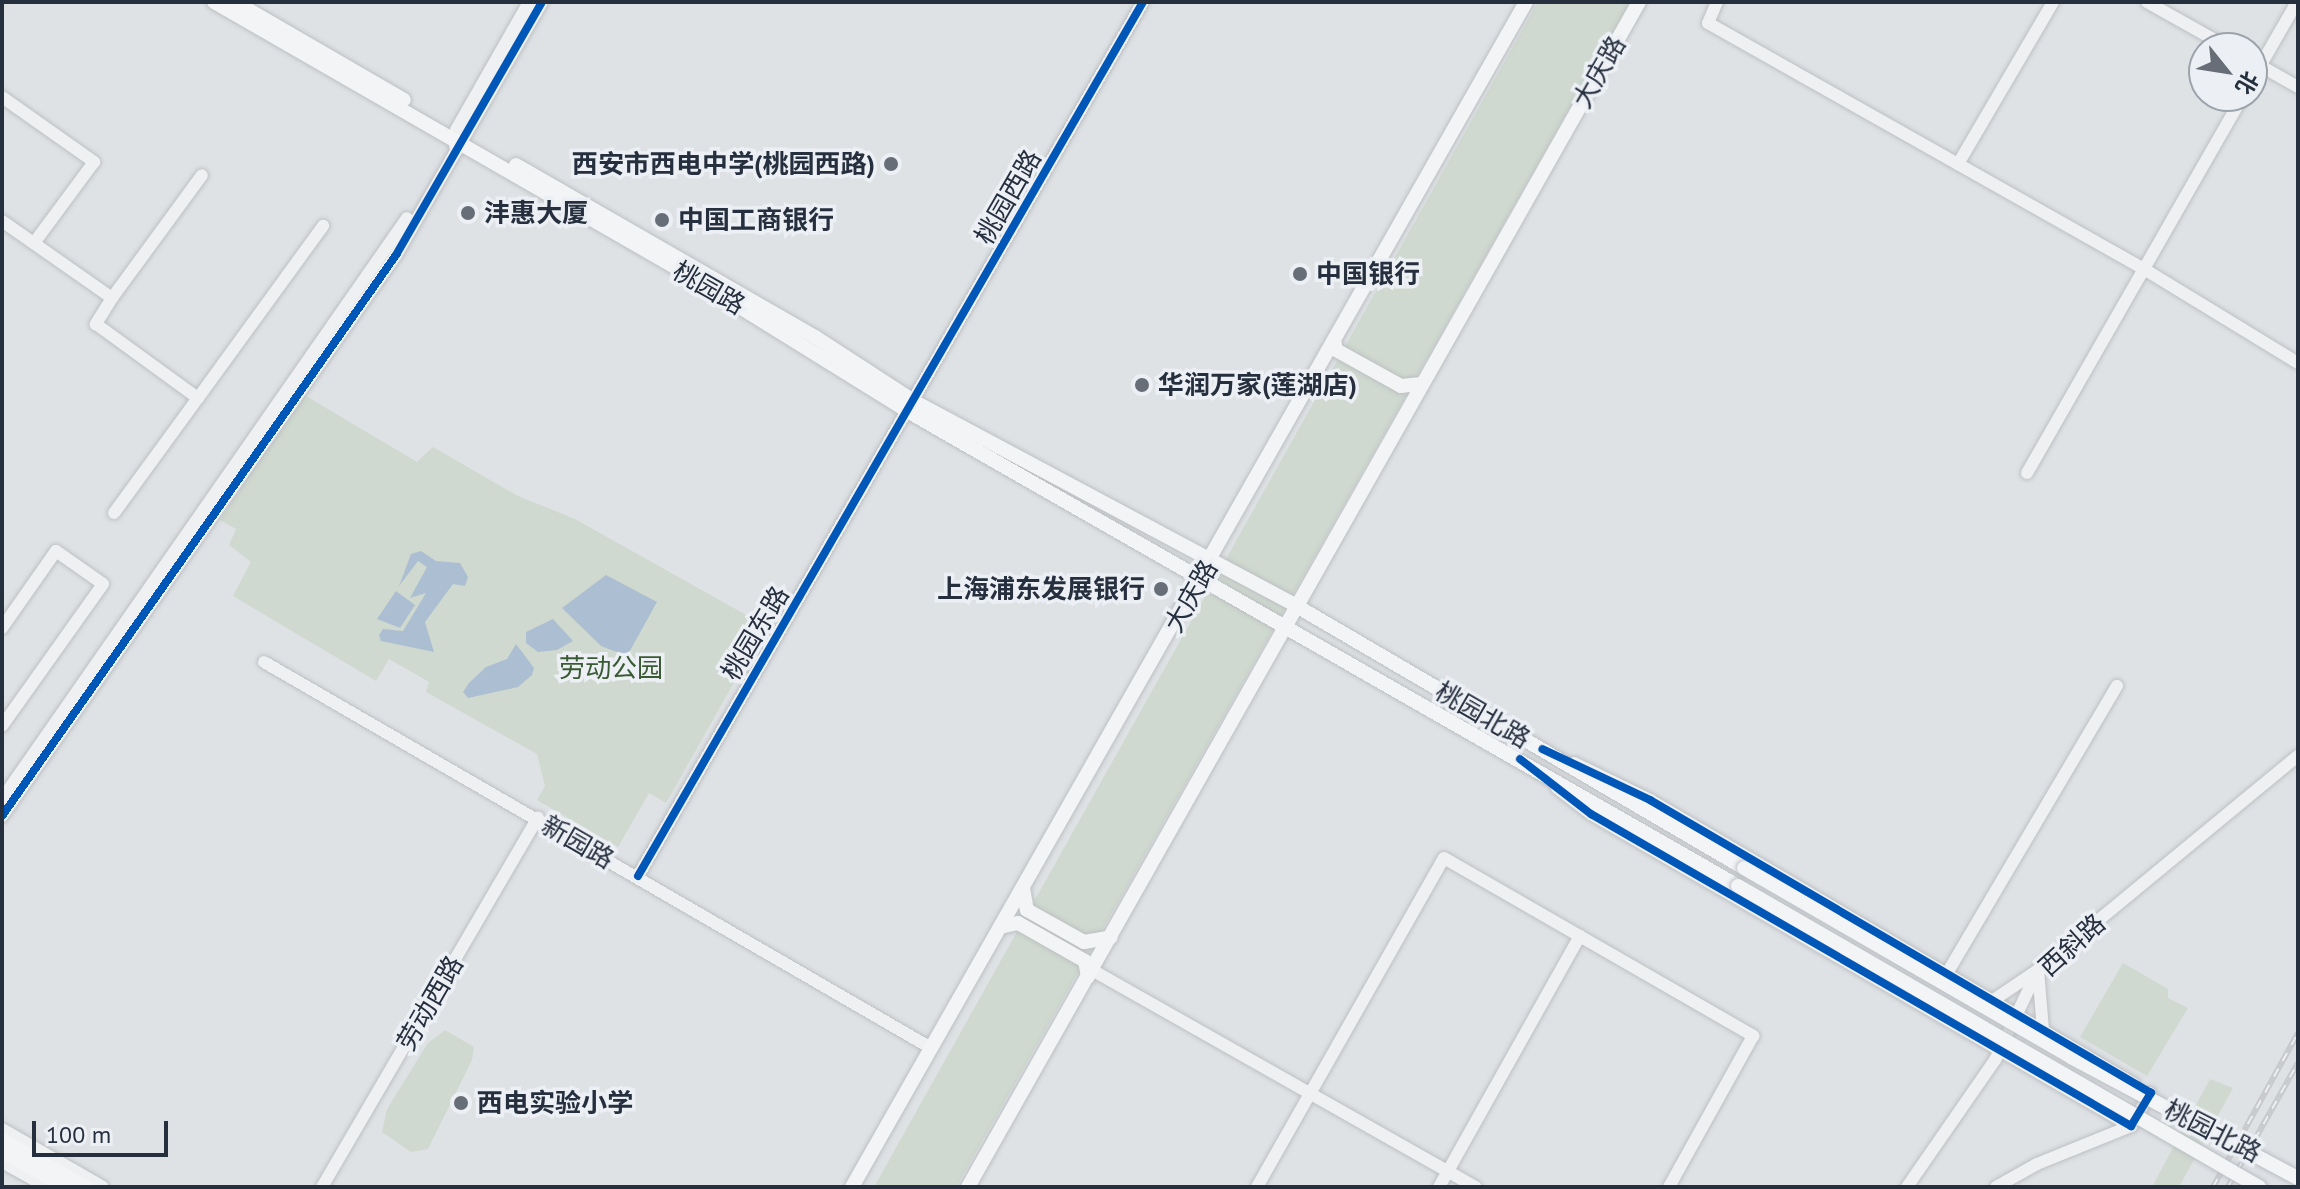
<!DOCTYPE html>
<html>
<head>
<meta charset="utf-8">
<style>
  body { margin:0 }
  #map { position:relative; width:2300px; height:1189px; overflow:hidden; background:#dfe2e5; font-family:"PT Sans","Noto Sans SC",sans-serif }
  div>[style] { position:absolute }
  .green>* { inset:0; background:#cfd9cf }
  .water>* { inset:0; background:#acbed1 }
  .roads { filter:drop-shadow(0 0 2px #bdc0c3) drop-shadow(0 0 2px #bdc0c3) }
  .minor>* { height:12px; margin:-6px; padding:0 6px; transform-origin:6px; border-radius:6px; background:#eef0f1 }
  .major>* { height:14px; margin:-7px; padding:0 7px; transform-origin:7px; border-radius:7px; background:#f3f4f5 }
  .rail>* { height:6px; margin-top:-3px; transform-origin:0; background:repeating-linear-gradient(90deg,#ecf0f5 0 9px,#c8c9cc 0 18px); box-sizing:border-box; border-block:2px solid #c8c9cc }
  .bridges { filter:drop-shadow(0 0 2px #bbbfc3) drop-shadow(0 0 2px #bbbfc3) }
  .major-bridge>* { height:14px; margin:-7px; padding:0 7px; transform-origin:7px; border-radius:7px; background:#f3f4f5 }
  .cycleway>* { height:8px; margin:-4px; padding:0 4px; transform-origin:4px; border-radius:4px; background:#0057b8 }
  .dots>* { width:22px; height:22px; translate:-50% -50%; box-sizing:border-box; border:4px solid #ecf0f5; border-radius:50% }
  span { translate:-50% -50%; white-space:nowrap; text-align:center; line-height:1.15; -webkit-text-stroke:7px #ecf0f5; paint-order:stroke }
  .street-label { font-size:26px; color:#262f3e }
  .poi-label { font-size:26px; color:#262f3e; font-weight:700 }
  .right { translate:-100% -50%; text-align:right }
  .left { translate:0 -50%; text-align:left }
  .park-label { font-size:26px; color:#3a5a33 }
  .frame { position:absolute; inset:0; border:4px solid #262f3e; pointer-events:none }
  .north { position:absolute; left:2188px; top:32px; width:80px; height:80px; box-sizing:border-box; background:#ecf0f5; border:2px solid #9da3ac; border-radius:50%; rotate:120deg; font-size:22px; font-weight:700; line-height:32px; text-align:center; color:#262f3e }
  .north::after { content:''; display:block; margin:auto; width:28px; height:36px; background:#676e78; clip-path:polygon(50% 0,100% 100%,50% 72%,0 100%) }
  .scale { position:absolute; left:32px; top:1121px; width:136px; height:36px; box-sizing:border-box; border:4px solid #262f3e; border-top:0; padding-left:10px; font-size:24px; line-height:28px; white-space:nowrap; color:#262f3e; -webkit-text-stroke:6px #ecf0f5; paint-order:stroke }
</style>
</head>
<body>
<div id="map">
  <div class="green">
    <i style="clip-path:polygon(1538px 2px,1630px 2px,956px 1187px,874px 1187px)"></i>
    <i style="clip-path:polygon(301px 393px,417px 462px,433px 447px,518px 496px,575px 519px,766px 626px,666px 803px,649px 793px,618px 847px,537px 800px,545px 786px,537px 754px,426px 692px,429px 682px,389px 659px,376px 681px,233px 596px,251px 562px,229px 545px,236px 529px,220px 520px)"></i>
    <i style="clip-path:polygon(2123px 963px,2168px 989px,2168px 998px,2188px 1008px,2147px 1076px,2080px 1037px)"></i>
    <i style="clip-path:polygon(445px 1030px,474px 1047px,472px 1060px,428px 1149px,411px 1152px,382px 1132px,387px 1109px,428px 1043px)"></i>
    <i style="clip-path:polygon(2210px 1079px,2233px 1088px,2179px 1187px,2152px 1187px)"></i>
  </div>
  <div class="water">
    <i style="clip-path:polygon(421px 551px,436px 561px,460px 563px,468px 577px,465px 586px,453px 584px,425px 622px,434px 652px,381px 641px,379px 635px,383px 629px,403px 631px,426px 593px,410px 598px,427px 567px,418px 561px,399px 586px,411px 554px)"></i>
    <i style="clip-path:polygon(606px 575px,657px 602px,627px 656px,601px 646px,562px 608px)"></i>
    <i style="clip-path:polygon(396px 591px,415px 605px,400px 628px,377px 619px)"></i>
    <i style="clip-path:polygon(553px 619px,573px 641px,557px 650px,538px 652px,526px 643px,526px 632px)"></i>
    <i style="clip-path:polygon(516px 644px,534px 668px,532px 675px,518px 687px,468px 698px,463px 692px,469px 683px,486px 667px,507px 659px)"></i>
  </div>
  <div class="roads">
    <div class="minor">
      <i style="left:1717px;top:2px;width:23px;rotate:113deg"></i>
      <i style="left:1708px;top:23px;width:501px;rotate:29.43deg"></i>
      <i style="left:2144px;top:269px;width:180px;rotate:31.4deg"></i>
      <i style="left:2147px;top:2px;width:94px;rotate:29.3deg"></i>
      <i style="left:2252px;top:61px;width:53px;rotate:29.5deg"></i>
      <i style="left:2252px;top:80px;width:90px;rotate:-60deg"></i>
      <i style="left:2px;top:97px;width:113px;rotate:35.2deg"></i>
      <i style="left:94px;top:162px;width:101px;rotate:126.5deg"></i>
      <i style="left:455px;top:146px;width:16px;rotate:-86deg"></i>
      <i style="left:456px;top:130px;width:147px;rotate:-60.3deg"></i>
      <i style="left:1958px;top:164px;width:188px;rotate:-59.6deg"></i>
      <i style="left:2px;top:221px;width:134px;rotate:35deg"></i>
      <i style="left:112px;top:298px;width:31px;rotate:122deg"></i>
      <i style="left:96px;top:324px;width:126px;rotate:36deg"></i>
      <i style="left:198px;top:398px;width:213px;rotate:-54deg"></i>
      <i style="left:112px;top:298px;width:152px;rotate:-53.8deg"></i>
      <i style="left:2027px;top:473px;width:434px;rotate:-60.2deg"></i>
      <i style="left:114px;top:513px;width:142px;rotate:-53.9deg"></i>
      <i style="left:2px;top:628px;width:94px;rotate:-55deg"></i>
      <i style="left:56px;top:551px;width:57px;rotate:35.1deg"></i>
      <i style="left:103px;top:584px;width:174px;rotate:125.4deg"></i>
      <i style="left:264px;top:662px;width:771px;rotate:30.06deg"></i>
      <i style="left:1574px;top:763px;width:85px;rotate:26deg"></i>
      <i style="left:1650px;top:800px;width:561px;rotate:30.4deg"></i>
      <i style="left:1557px;top:788px;width:43px;rotate:37.4deg"></i>
      <i style="left:1591px;top:814px;width:624px;rotate:30.02deg"></i>
      <i style="left:2131px;top:1126px;width:38px;rotate:-60deg"></i>
      <i style="left:2px;top:799px;width:708px;rotate:-55.12deg"></i>
      <i style="left:2px;top:816px;width:686px;rotate:-54.92deg"></i>
      <i style="left:396px;top:255px;width:292px;rotate:-60deg"></i>
      <i style="left:638px;top:876px;width:1009px;rotate:-59.98deg"></i>
      <i style="left:1092px;top:970px;width:441px;rotate:29.5deg"></i>
      <i style="left:1946px;top:975px;width:336px;rotate:-59.4deg"></i>
      <i style="left:1992px;top:1001px;width:55px;rotate:-34deg"></i>
      <i style="left:2038px;top:970px;width:60px;rotate:85.2deg"></i>
      <i style="left:2px;top:1129px;width:116px;rotate:29.9deg"></i>
      <i style="left:2px;top:1162px;width:51px;rotate:29.1deg"></i>
      <i style="left:322px;top:1187px;width:428px;rotate:-59.7deg"></i>
      <i style="left:1257px;top:1187px;width:378px;rotate:-60.4deg"></i>
      <i style="left:1444px;top:858px;width:357px;rotate:29.9deg"></i>
      <i style="left:1753px;top:1036px;width:173px;rotate:119.1deg"></i>
      <i style="left:1439px;top:1187px;width:288px;rotate:-60.7deg"></i>
      <i style="left:1907px;top:1187px;width:155px;rotate:-55.3deg"></i>
      <i style="left:1995px;top:1060px;width:100px;rotate:-64.5deg"></i>
      <i style="left:2038px;top:970px;width:337px;rotate:-39.5deg"></i>
      <i style="left:1996px;top:1187px;width:47px;rotate:-29.3deg"></i>
      <i style="left:2037px;top:1164px;width:101px;rotate:-22deg"></i>
    </div>
    <div class="major">
      <i style="left:214px;top:2px;width:543px;rotate:29.91deg"></i>
      <i style="left:685px;top:273px;width:264px;rotate:31.8deg"></i>
      <i style="left:909px;top:412px;width:955px;rotate:29.76deg"></i>
      <i style="left:235px;top:2px;width:195px;rotate:30.1deg"></i>
      <i style="left:516px;top:165px;width:345px;rotate:29.9deg"></i>
      <i style="left:815px;top:337px;width:119px;rotate:33deg"></i>
      <i style="left:915px;top:402px;width:429px;rotate:28.1deg"></i>
      <i style="left:1293px;top:604px;width:523px;rotate:30.34deg"></i>
      <i style="left:1334px;top:340px;width:10px;rotate:79deg"></i>
      <i style="left:1336px;top:350px;width:74px;rotate:29deg"></i>
      <i style="left:1401px;top:386px;width:18px;rotate:-6deg"></i>
      <i style="left:1023px;top:888px;width:22px;rotate:80deg"></i>
      <i style="left:1027px;top:910px;width:65px;rotate:29.3deg"></i>
      <i style="left:1084px;top:942px;width:27px;rotate:-10deg"></i>
      <i style="left:1000px;top:927px;width:18px;rotate:-13deg"></i>
      <i style="left:1018px;top:923px;width:77px;rotate:29.6deg"></i>
      <i style="left:1085px;top:961px;width:16px;rotate:79deg"></i>
      <i style="left:2px;top:1140px;width:96px;rotate:29.2deg"></i>
      <i style="left:2px;top:1151px;width:73px;rotate:29.7deg"></i>
      <i style="left:852px;top:1187px;width:1363px;rotate:-60.37deg"></i>
      <i style="left:968px;top:1187px;width:1362px;rotate:-60.48deg"></i>
    </div>
  </div>
  <div class="rail">
    <i style="left:2213px;top:1187px;width:176px;rotate:-61.1deg"></i>
    <i style="left:2228px;top:1187px;width:142px;rotate:-60.6deg"></i>
  </div>
  <div class="bridges">
    <div class="major-bridge">
      <i style="left:1744px;top:868px;width:378px;rotate:30deg"></i>
      <i style="left:2071px;top:1057px;width:257px;rotate:28.1deg"></i>
      <i style="left:1738px;top:886px;width:602px;rotate:30.02deg"></i>
    </div>
  </div>
  <div class="cycleway">
    <i style="left:1520px;top:759px;width:90px;rotate:37.8deg"></i>
    <i style="left:1591px;top:814px;width:624px;rotate:30.02deg"></i>
    <i style="left:2131px;top:1126px;width:39px;rotate:-59deg"></i>
    <i style="left:2151px;top:1093px;width:580px;rotate:-149.68deg"></i>
    <i style="left:1650px;top:800px;width:119px;rotate:-154.7deg"></i>
    <i style="left:2px;top:816px;width:686px;rotate:-54.92deg"></i>
    <i style="left:396px;top:255px;width:292px;rotate:-60deg"></i>
    <i style="left:638px;top:876px;width:1009px;rotate:-59.98deg"></i>
  </div>
  <div class="dots">
    <i style="left:891px;top:164px;background:#676e78"></i>
    <i style="left:468px;top:213px;background:#676e78"></i>
    <i style="left:662px;top:220px;background:#676e78"></i>
    <i style="left:1300px;top:274px;background:#676e78"></i>
    <i style="left:1142px;top:385px;background:#676e78"></i>
    <i style="left:1161px;top:589px;background:#676e78"></i>
    <i style="left:461px;top:1103px;background:#676e78"></i>
  </div>
  <div class="street-label">
    <span style="left:1599px;top:72px;rotate:-60deg">大庆路</span>
    <span style="left:1008px;top:197px;rotate:-60deg">桃园西路</span>
    <span style="left:709px;top:288px;rotate:30deg">桃园路</span>
    <span style="left:1191px;top:596px;rotate:-60deg">大庆路</span>
    <span style="left:755px;top:633px;rotate:-59deg">桃园东路</span>
    <span style="left:1483px;top:715px;rotate:30deg">桃园北路</span>
    <span style="left:578px;top:842px;rotate:30deg">新园路</span>
    <span style="left:2072px;top:945px;rotate:-42deg">西斜路</span>
    <span style="left:430px;top:1003px;rotate:-60deg">劳动西路</span>
    <span style="left:2213px;top:1131px;rotate:27deg">桃园北路</span>
  </div>
  <div class="poi-label">
    <span class="right" style="left:875px;top:164px">西安市西电中学(桃园西路)</span>
    <span class="left" style="left:484px;top:213px">沣惠大厦</span>
    <span class="left" style="left:678px;top:220px">中国工商银行</span>
    <span class="left" style="left:1316px;top:274px">中国银行</span>
    <span class="left" style="left:1158px;top:385px">华润万家(莲湖店)</span>
    <span class="right" style="left:1145px;top:589px">上海浦东发展银行</span>
    <span class="left" style="left:477px;top:1103px">西电实验小学</span>
  </div>
  <div class="park-label">
    <span style="left:611px;top:668px">劳动公园</span>
  </div>
  <div class="frame"></div>
  <div class="north">北</div>
  <div class="scale">100 m</div>
</div>
</body>
</html>
